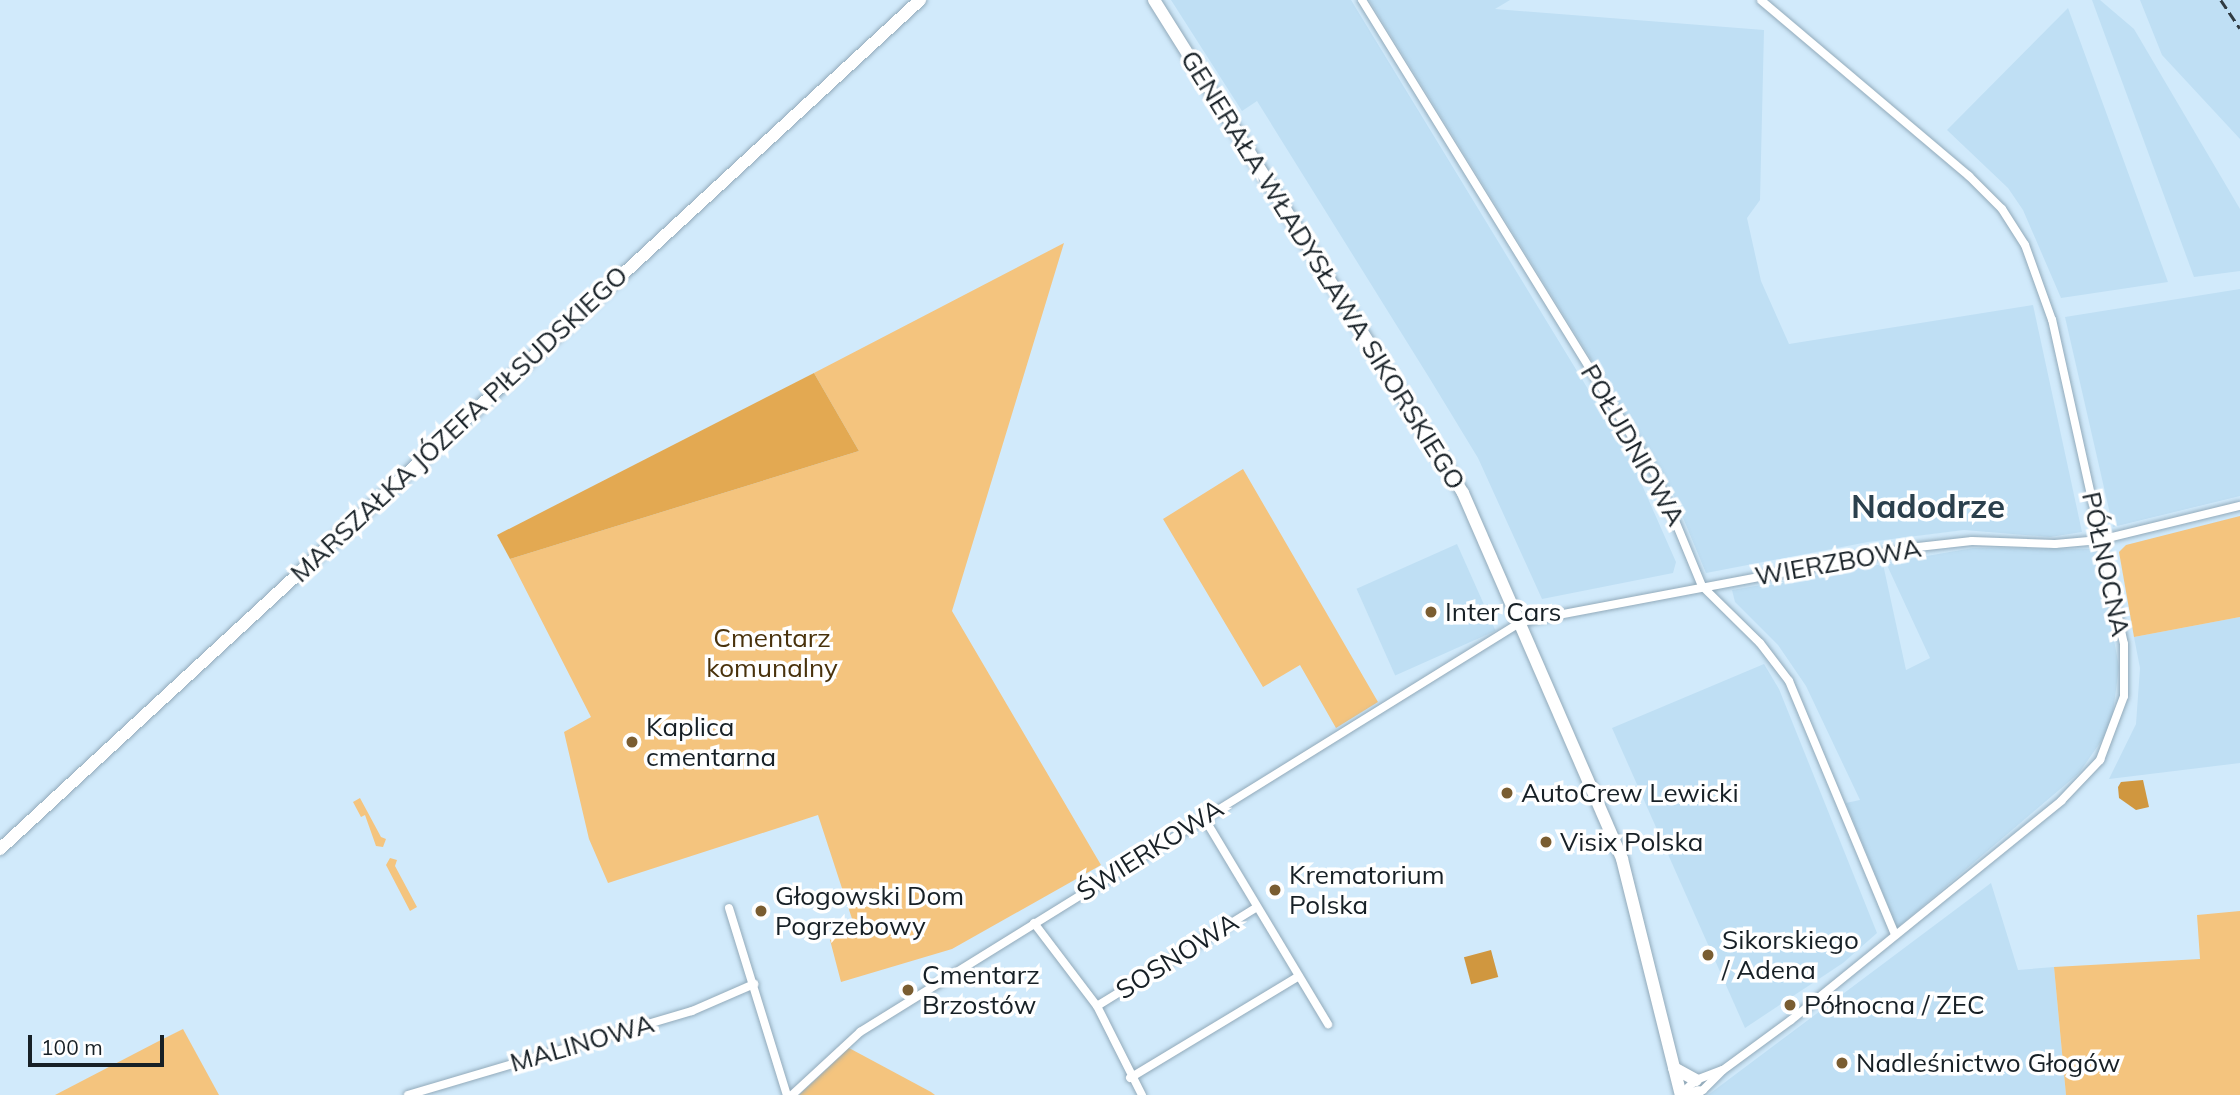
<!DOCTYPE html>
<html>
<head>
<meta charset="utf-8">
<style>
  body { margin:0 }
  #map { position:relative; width:2240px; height:1095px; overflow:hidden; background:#d1eafb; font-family:Mulish,sans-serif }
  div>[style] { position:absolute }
  .built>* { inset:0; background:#bfdff4; transform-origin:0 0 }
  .green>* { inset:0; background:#f4c47e }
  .forest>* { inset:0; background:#e3a952 }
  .water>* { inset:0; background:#d0973f; transform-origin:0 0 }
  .roads { filter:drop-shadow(0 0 2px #92aaba) drop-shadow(0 0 2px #92aaba) }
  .street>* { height:8px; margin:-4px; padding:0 4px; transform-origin:4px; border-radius:4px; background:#fff }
  .secondary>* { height:12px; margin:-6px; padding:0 6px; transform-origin:6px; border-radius:6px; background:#fff }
  .rail>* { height:2.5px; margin-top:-1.25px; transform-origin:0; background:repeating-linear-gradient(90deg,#303b42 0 10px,transparent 0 15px) }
  .dots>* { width:19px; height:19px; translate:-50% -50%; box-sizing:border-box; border:4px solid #fff; border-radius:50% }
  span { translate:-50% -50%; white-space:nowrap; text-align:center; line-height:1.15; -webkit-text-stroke:7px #fff; paint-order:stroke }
  .street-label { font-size:26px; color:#172026 }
  .poi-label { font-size:26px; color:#172026 }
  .left { translate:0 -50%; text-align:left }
  .park-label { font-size:26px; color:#49320c }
  .district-label { font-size:33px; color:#2b404d; font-weight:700 }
  .scale { position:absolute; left:28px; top:1035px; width:136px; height:32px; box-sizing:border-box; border:4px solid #172026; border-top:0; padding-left:9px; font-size:21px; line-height:24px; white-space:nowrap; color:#172026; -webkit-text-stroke:5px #fff; paint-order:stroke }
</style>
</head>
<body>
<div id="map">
  <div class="built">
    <i style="clip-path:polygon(1171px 0,1351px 0,1630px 458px,1676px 562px,1673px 573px,1542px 599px,1478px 458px,1430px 379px,1257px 101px,1242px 111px)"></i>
    <i style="clip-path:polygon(1369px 0,1510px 0,1495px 9px,1764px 30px,1760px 200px,1747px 218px,1761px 281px,1789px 344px,2033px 305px,2082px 532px,2050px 537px,1964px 530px,1868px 542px,1706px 573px,1674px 496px,1641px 440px)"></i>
    <i style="clip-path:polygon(2092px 0,2100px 0,2134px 29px,2240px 209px,2240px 271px,2194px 277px)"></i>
    <i style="clip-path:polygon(2140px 0,2240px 0,2240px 139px,2162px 55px)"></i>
    <i style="clip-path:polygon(2068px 8px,2168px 282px,2061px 298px,2023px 210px,2008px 188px,1947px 130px)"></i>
    <i style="clip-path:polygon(2240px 289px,2240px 496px,2113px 527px,2065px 317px)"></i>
    <i style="left:1457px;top:544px;width:95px;height:110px;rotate:66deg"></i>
    <i style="clip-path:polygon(1973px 548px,2097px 549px,2119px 667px,2111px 727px,2079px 773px,1897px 928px,1846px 803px,1860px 800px,1806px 686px,1778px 645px,1735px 602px,1732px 590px,1883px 564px,1906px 670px,1930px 658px,1886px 563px)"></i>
    <i style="clip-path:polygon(2240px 617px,2240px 763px,2109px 779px,2136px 724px,2140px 668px,2134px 637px)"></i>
    <i style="clip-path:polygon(1764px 664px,1779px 689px,1877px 933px,1843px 963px,1745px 1028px,1612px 728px)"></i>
    <i style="clip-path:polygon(1991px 883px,2018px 970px,2054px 967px,2066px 1095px,1708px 1095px)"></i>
  </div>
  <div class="green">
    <i style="clip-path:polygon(1064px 243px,952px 611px,1101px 865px,952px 949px,841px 982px,830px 940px,856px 931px,818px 815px,608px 883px,589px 839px,564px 732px,591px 717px,510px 559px,859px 451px,814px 373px)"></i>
    <i style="clip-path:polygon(1243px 469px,1378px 702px,1336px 728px,1300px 665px,1263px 687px,1163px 519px)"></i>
    <i style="clip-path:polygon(2240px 516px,2240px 617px,2134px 637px,2119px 552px,2126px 545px)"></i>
    <i style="clip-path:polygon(360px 798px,381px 837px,386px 839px,383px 847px,376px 846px,365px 815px,361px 817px,353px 802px)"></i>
    <i style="clip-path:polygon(390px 858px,397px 860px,395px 866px,417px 907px,410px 911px,386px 865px)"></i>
    <i style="clip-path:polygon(2240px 911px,2240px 1095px,2066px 1095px,2054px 967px,2200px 959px,2197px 915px)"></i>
    <i style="clip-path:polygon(183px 1029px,219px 1095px,55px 1095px,157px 1042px)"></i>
    <i style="clip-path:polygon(849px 1048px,931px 1092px,935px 1095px,799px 1095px)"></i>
  </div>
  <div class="forest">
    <i style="clip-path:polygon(814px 373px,859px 451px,510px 559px,497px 535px)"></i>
  </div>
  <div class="water">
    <i style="clip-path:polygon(2143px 780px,2149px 807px,2136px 810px,2119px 798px,2118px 787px,2121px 782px)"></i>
    <i style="left:1491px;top:950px;width:28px;height:28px;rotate:75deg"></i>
  </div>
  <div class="roads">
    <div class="street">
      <i style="left:1362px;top:0;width:561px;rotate:58.27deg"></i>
      <i style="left:1657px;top:477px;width:118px;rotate:67.6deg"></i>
      <i style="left:1702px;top:586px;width:81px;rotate:44.5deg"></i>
      <i style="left:1760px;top:643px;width:48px;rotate:52.7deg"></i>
      <i style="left:1789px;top:681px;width:275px;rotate:67.3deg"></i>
      <i style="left:1203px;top:816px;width:243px;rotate:59deg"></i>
      <i style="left:729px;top:908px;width:196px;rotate:72.8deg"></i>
      <i style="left:1034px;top:923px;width:104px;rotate:52.8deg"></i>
      <i style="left:1097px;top:1006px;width:100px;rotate:63.2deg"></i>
      <i style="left:1097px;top:1006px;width:188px;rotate:-31.7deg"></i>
      <i style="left:1130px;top:1078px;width:197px;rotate:-31.1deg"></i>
      <i style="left:1681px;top:1094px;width:22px;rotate:-10deg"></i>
      <i style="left:1703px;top:1090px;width:28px;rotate:-45deg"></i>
      <i style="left:1723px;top:1070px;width:84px;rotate:-36.3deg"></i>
      <i style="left:1791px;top:1020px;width:348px;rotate:-39deg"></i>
      <i style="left:2061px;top:801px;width:57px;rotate:-46.4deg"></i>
      <i style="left:2100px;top:760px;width:68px;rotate:-69.4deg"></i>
      <i style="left:2124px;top:696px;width:52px;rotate:-90deg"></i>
      <i style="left:2124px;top:644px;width:332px;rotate:-102.5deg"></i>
      <i style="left:2052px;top:320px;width:80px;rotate:-109.8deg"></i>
      <i style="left:2025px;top:245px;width:43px;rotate:-122.6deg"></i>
      <i style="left:2002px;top:209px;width:47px;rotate:-135deg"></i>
      <i style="left:1969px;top:176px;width:272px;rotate:-139.8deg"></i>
      <i style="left:408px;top:1095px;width:296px;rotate:-16.5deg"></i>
      <i style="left:692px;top:1011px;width:68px;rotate:-23.5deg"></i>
      <i style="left:792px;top:1095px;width:93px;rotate:-42.8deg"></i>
      <i style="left:860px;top:1032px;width:778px;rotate:-31.81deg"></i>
      <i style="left:1521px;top:622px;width:404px;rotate:-10.7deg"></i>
      <i style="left:1918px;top:547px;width:54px;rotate:-6.3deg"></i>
      <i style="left:1972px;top:541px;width:83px;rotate:2.1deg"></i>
      <i style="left:2055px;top:544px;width:45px;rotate:-5.1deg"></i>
      <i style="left:2100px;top:540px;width:144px;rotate:-13.7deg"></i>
      <i style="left:1680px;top:1095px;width:22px;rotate:-43deg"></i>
      <i style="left:1696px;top:1080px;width:28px;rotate:-21deg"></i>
    </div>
    <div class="secondary">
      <i style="left:1154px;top:0;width:582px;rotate:57.92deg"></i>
      <i style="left:1463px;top:493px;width:399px;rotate:66.5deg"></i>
      <i style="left:1622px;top:859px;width:243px;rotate:76deg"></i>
      <i style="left:0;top:849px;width:1252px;rotate:-42.7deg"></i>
      <i style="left:1674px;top:1068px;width:25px;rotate:29deg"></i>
      <i style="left:1697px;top:1095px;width:3px;rotate:-72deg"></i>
    </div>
  </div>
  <div class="rail">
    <i style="left:2221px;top:0;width:34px;rotate:56deg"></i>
  </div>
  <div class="dots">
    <i style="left:1431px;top:612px;background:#7a5d31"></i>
    <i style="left:632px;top:742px;background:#7a5d31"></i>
    <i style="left:1507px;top:793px;background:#7a5d31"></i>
    <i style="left:1546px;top:842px;background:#7a5d31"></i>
    <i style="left:1275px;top:890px;background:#7a5d31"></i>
    <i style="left:761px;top:911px;background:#7a5d31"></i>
    <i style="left:1708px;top:955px;background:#7a5d31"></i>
    <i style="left:908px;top:990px;background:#7a5d31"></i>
    <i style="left:1790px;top:1005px;background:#7a5d31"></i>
    <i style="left:1842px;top:1063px;background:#7a5d31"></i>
  </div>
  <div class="street-label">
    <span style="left:1323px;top:270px;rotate:58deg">GENERAŁA WŁADYSŁAWA SIKORSKIEGO</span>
    <span style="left:459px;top:424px;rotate:-43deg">MARSZAŁKA JÓZEFA PIŁSUDSKIEGO</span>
    <span style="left:1633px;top:445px;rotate:60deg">POŁUDNIOWA</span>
    <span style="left:1838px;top:562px;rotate:-10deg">WIERZBOWA</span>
    <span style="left:2106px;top:564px;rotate:78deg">PÓŁNOCNA</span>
    <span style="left:1150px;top:850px;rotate:-32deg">ŚWIERKOWA</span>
    <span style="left:1177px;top:956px;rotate:-32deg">SOSNOWA</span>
    <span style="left:582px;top:1043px;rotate:-16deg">MALINOWA</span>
  </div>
  <div class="poi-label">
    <span class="left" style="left:1445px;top:612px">Inter Cars</span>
    <span class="left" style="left:646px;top:742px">Kaplica<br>cmentarna</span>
    <span class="left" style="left:1521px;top:793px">AutoCrew Lewicki</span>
    <span class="left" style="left:1560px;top:842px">Visix Polska</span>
    <span class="left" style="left:1289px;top:890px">Krematorium<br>Polska</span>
    <span class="left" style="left:775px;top:911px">Głogowski Dom<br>Pogrzebowy</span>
    <span class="left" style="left:1722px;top:955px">Sikorskiego<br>/ Adena</span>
    <span class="left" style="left:922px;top:990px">Cmentarz<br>Brzostów</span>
    <span class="left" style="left:1804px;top:1005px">Północna / ZEC</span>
    <span class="left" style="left:1856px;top:1063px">Nadleśnictwo Głogów</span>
  </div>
  <div class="park-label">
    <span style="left:772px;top:653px">Cmentarz<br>komunalny</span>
  </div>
  <div class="district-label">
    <span style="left:1928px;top:506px">Nadodrze</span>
  </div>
  <div class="scale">100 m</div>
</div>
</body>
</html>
